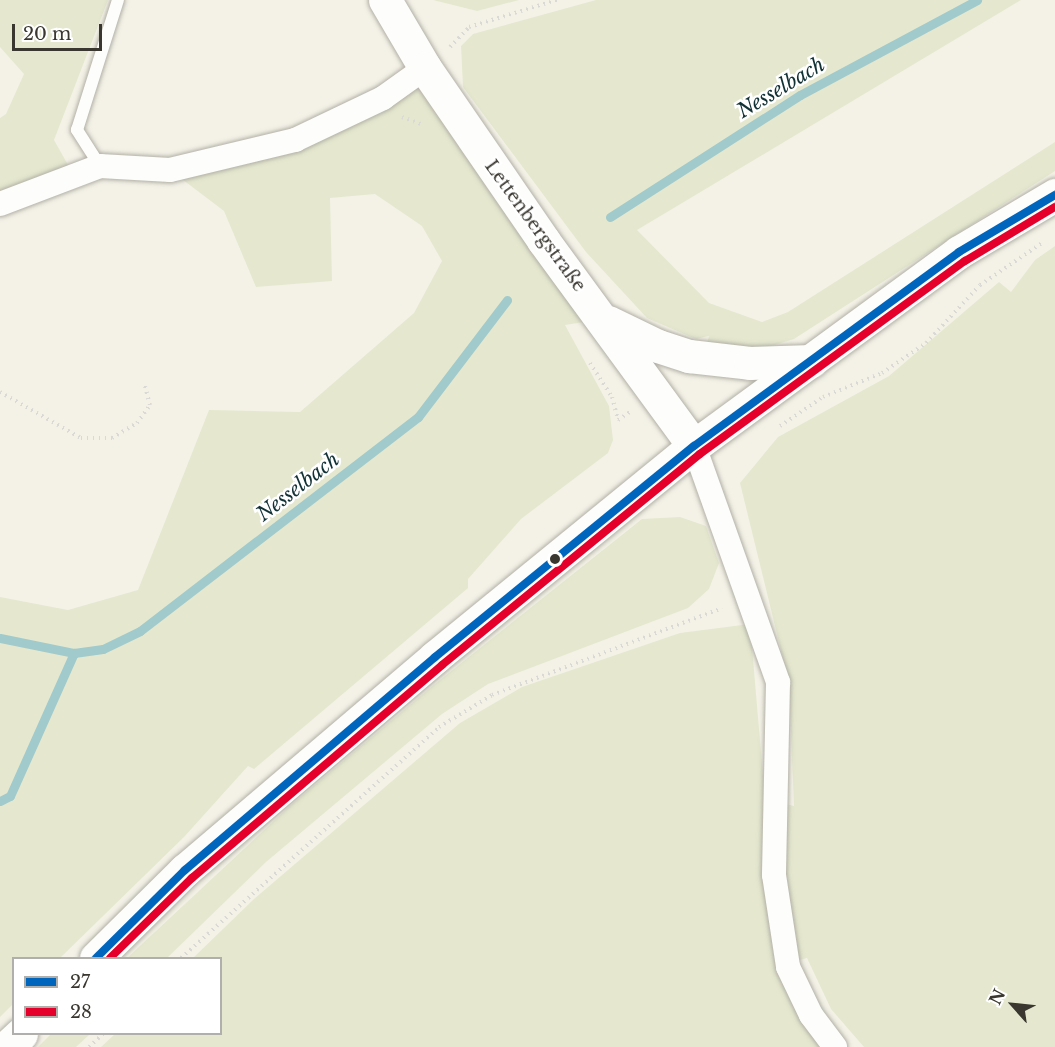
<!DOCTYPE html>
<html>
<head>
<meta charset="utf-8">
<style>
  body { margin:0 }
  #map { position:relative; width:1055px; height:1047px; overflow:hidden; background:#f4f2e7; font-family:"Libre Baskerville",serif }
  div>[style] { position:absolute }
  .green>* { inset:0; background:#e5e8ce }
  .stream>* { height:9px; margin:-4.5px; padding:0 4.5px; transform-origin:4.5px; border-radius:4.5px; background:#a1cacd }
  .path>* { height:4px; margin-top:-2px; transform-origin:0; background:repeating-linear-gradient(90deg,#dad9d6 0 1.5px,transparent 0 6px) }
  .roads { filter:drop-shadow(0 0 2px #b2b0a7) drop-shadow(0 0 2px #b2b0a7) }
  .lane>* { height:12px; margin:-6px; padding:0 6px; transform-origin:6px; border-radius:6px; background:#fdfdfb }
  .street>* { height:24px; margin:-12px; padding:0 12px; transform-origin:12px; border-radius:12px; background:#fdfdfb }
  .secondary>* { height:33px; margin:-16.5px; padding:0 16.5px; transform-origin:16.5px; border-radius:16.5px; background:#fdfdfb }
  .bus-1>* { height:8px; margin:-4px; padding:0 4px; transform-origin:4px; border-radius:4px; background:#0065bd }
  .bus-2>* { height:8px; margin:-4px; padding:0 4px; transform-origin:4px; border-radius:4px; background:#e4002b }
  .dots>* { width:16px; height:16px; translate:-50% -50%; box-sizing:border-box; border:3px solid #fff; border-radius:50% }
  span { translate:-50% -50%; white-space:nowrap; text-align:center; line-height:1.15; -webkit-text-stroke:5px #fff; paint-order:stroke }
  .street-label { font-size:18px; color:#39372f }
  .water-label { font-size:20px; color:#123135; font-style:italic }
  .legend { position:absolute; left:12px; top:957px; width:210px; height:78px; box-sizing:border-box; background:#fff; border:2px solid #b0afac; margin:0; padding:8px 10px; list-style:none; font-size:18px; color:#39372f }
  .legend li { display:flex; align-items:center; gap:12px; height:30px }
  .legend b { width:30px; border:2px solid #b0afac }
  .north { position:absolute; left:983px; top:975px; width:60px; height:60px; -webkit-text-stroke:4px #fff; paint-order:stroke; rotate:297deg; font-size:16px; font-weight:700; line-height:24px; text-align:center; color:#39372f }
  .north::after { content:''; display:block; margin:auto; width:21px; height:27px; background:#39372f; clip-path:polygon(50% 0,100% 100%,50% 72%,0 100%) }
  .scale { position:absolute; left:12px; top:24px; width:90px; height:27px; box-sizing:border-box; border:3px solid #39372f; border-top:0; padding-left:8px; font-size:18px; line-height:21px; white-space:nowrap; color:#39372f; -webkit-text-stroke:4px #fff; paint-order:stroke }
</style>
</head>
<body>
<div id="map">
  <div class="green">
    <i style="clip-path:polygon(0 0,108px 0,54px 140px,72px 172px,0 204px,0 118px,6px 114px,24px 74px,0 47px)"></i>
    <i style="clip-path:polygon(433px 0,519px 0,477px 11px)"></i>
    <i style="clip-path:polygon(596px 0,1021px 0,637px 230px,709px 303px,762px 322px,788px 312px,1055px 142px,1055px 171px,794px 339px,768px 347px,706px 347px,709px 336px,696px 339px,647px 318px,586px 252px,463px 87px,461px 46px,473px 34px)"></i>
    <i style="clip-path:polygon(425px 68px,603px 319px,565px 325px,609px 406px,613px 440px,608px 453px,521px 519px,468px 579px,468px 588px,254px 769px,248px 766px,184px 837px,60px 958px,14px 958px,13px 1004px,0 1017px,0 597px,68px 610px,138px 590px,209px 410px,300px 412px,414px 313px,442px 261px,422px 226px,375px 194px,330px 198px,332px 281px,256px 287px,224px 211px,170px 170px,295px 140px)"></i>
    <i style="clip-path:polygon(1055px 246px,1055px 1047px,864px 1047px,831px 1009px,807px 958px,778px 966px,800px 1020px,822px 1047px,101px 1047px,115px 1034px,220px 1034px,220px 958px,193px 958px,254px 899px,460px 723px,522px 687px,680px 633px,750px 624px,765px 799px,794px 806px,789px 683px,740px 483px,778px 437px,889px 376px,999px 282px,1011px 292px,1035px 260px)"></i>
    <i style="clip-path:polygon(680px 517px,706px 526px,719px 563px,709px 589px,688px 608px,488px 684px,442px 714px,266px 862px,167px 958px,127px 958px,290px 806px,435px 684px,642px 519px)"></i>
    <i style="clip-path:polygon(51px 1034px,90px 1034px,76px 1047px,38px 1047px)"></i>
  </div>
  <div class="stream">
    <i style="left:610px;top:217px;width:226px;rotate:-32.7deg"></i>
    <i style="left:800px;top:95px;width:201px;rotate:-28.2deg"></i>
    <i style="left:0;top:638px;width:76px;rotate:11.5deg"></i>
    <i style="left:74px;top:653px;width:29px;rotate:-8deg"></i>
    <i style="left:103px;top:649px;width:41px;rotate:-25.9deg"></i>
    <i style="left:140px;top:631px;width:351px;rotate:-37.6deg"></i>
    <i style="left:418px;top:417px;width:147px;rotate:-52.7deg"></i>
    <i style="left:0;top:801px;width:11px;rotate:-27deg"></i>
    <i style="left:10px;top:796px;width:157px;rotate:-65.9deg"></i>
  </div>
  <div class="path">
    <i style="left:450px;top:47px;width:28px;rotate:-46deg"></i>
    <i style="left:469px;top:27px;width:92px;rotate:-17.1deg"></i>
    <i style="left:402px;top:117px;width:23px;rotate:20deg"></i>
    <i style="left:590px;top:363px;width:40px;rotate:57.1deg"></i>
    <i style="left:612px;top:397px;width:24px;rotate:75deg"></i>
    <i style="left:618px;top:420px;width:14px;rotate:-34deg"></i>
    <i style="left:0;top:392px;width:93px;rotate:29.6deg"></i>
    <i style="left:81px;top:438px;width:31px"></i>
    <i style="left:112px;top:438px;width:29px;rotate:-31deg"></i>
    <i style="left:137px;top:423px;width:22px;rotate:-54deg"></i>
    <i style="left:150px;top:405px;width:23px;rotate:-105deg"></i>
    <i style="left:780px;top:426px;width:52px;rotate:-34deg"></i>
    <i style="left:823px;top:397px;width:64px;rotate:-22.1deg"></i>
    <i style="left:882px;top:373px;width:53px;rotate:-34.3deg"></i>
    <i style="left:926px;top:343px;width:79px;rotate:-47deg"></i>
    <i style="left:980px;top:285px;width:75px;rotate:-34.1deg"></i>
    <i style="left:181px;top:958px;width:346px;rotate:-41.8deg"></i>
    <i style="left:439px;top:727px;width:62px;rotate:-31.1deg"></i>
    <i style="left:492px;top:695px;width:246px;rotate:-20.7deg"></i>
    <i style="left:89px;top:1047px;width:19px;rotate:-43deg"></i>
  </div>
  <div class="roads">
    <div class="lane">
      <i style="left:100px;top:166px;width:43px;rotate:-122.6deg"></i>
      <i style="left:77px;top:130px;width:136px;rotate:-72.5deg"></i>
    </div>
    <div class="street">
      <i style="left:0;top:204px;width:107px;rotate:-20.8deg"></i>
      <i style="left:100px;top:166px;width:70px;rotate:3.3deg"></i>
      <i style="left:170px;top:170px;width:129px;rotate:-13.5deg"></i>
      <i style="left:295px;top:140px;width:98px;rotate:-25.5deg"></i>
      <i style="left:383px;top:98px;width:52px;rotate:-35.5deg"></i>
      <i style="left:694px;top:446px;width:251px;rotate:70.4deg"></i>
      <i style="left:778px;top:682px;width:193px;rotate:91.2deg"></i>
      <i style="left:774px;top:875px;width:93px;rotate:81.3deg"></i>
      <i style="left:788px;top:967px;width:53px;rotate:64.4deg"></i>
      <i style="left:811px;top:1015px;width:40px;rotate:53deg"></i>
    </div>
    <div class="secondary">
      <i style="left:385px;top:0;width:79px;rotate:59.5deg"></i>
      <i style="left:425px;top:68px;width:209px;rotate:55.5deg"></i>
      <i style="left:543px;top:240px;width:255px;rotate:53.8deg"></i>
      <i style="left:608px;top:322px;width:55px;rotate:25.6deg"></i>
      <i style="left:658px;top:346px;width:33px;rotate:18deg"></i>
      <i style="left:689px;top:356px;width:61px;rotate:6.5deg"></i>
      <i style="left:750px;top:363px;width:61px;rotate:-1.9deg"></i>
      <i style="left:96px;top:958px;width:125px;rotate:-44.7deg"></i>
      <i style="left:185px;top:870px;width:328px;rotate:-40.4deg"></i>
      <i style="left:435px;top:657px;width:334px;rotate:-39.2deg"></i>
      <i style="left:694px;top:446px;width:328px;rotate:-36.2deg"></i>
      <i style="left:959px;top:252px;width:112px;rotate:-30.7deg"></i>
      <i style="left:7px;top:1047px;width:19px;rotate:-43deg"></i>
    </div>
  </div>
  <div class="bus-1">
    <i style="left:96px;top:958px;width:125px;rotate:-44.7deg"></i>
    <i style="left:185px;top:870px;width:328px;rotate:-40.4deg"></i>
    <i style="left:435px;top:657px;width:334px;rotate:-39.2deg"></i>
    <i style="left:694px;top:446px;width:328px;rotate:-36.2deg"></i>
    <i style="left:959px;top:252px;width:112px;rotate:-30.7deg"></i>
  </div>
  <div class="bus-2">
    <i style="left:110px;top:958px;width:115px;rotate:-44.3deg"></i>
    <i style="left:192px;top:878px;width:328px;rotate:-40.4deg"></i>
    <i style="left:442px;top:665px;width:333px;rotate:-39.3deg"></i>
    <i style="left:700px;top:454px;width:328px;rotate:-36.1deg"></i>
    <i style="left:965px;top:261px;width:105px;rotate:-31deg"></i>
  </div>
  <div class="dots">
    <i style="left:555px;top:559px;background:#39372f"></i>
  </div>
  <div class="street-label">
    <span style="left:535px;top:226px;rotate:54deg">Lettenbergstraße</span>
  </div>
  <div class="water-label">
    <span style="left:781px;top:88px;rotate:-31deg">Nesselbach</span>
    <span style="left:298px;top:487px;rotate:-38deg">Nesselbach</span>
  </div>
  <ul class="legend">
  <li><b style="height:8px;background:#0065bd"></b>27</li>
  <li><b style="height:8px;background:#e4002b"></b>28</li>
  </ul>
  <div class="north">N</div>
  <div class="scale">20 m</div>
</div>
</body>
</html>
